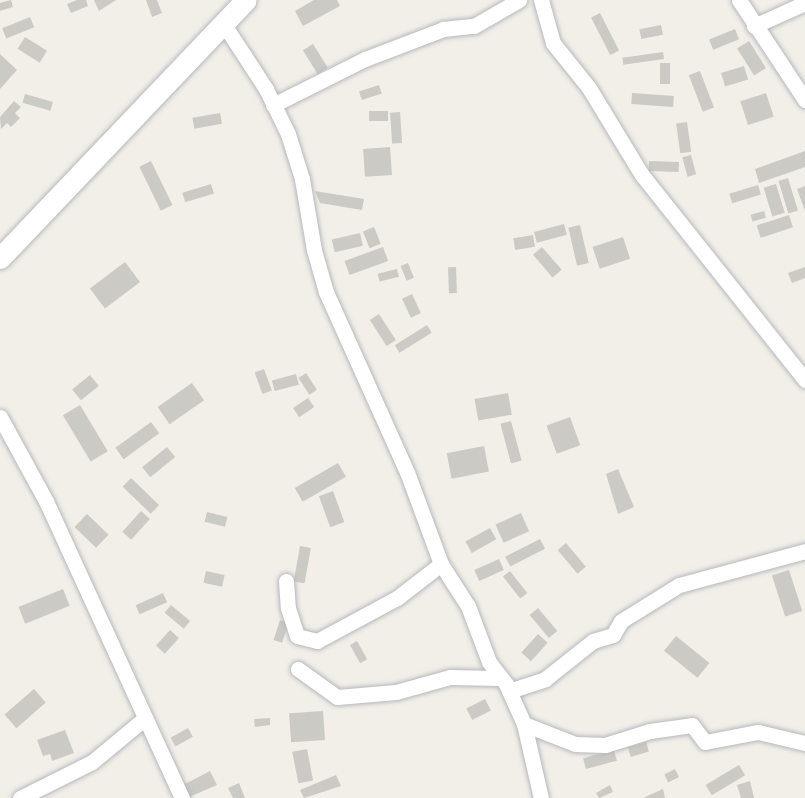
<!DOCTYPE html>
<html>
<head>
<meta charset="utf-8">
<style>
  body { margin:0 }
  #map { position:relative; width:805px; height:798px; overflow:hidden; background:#f1efe8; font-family:Commissioner,sans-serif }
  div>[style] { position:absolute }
  .building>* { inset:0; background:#cccac5; transform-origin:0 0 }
  .roads { filter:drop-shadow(0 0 2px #b5b8bc) drop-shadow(0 0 2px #b5b8bc) }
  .street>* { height:15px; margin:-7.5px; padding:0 7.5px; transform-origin:7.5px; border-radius:7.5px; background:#fff }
  .secondary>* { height:21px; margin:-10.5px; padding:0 10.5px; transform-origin:10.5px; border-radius:10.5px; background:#fff }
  span { translate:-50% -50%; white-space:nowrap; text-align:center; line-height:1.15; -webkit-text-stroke:6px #fff; paint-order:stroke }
</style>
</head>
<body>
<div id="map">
  <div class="building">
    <i style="clip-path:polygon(11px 0,13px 7px,0 11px,0 3px)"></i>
    <i style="clip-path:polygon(77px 0,86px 0,88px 6px,71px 13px,67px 4px)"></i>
    <i style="clip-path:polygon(94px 0,116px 0,99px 11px)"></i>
    <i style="clip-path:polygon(146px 0,157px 0,162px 13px,152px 17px)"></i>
    <i style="clip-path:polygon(314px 0,337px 0,340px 6px,303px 26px,295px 11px)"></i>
    <i style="left:600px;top:13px;width:42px;height:10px;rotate:63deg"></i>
    <i style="left:30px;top:17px;width:11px;height:30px;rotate:68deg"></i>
    <i style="left:661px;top:25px;width:10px;height:22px;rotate:79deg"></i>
    <i style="left:735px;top:29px;width:11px;height:28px;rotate:68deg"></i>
    <i style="left:25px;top:37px;width:26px;height:14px;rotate:32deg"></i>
    <i style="left:749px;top:41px;width:32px;height:14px;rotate:58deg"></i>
    <i style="left:313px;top:44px;width:28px;height:12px;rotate:58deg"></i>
    <i style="left:663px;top:52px;width:7px;height:41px;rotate:82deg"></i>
    <i style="clip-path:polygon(0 54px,17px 70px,0 89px)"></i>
    <i style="left:660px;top:63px;width:10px;height:21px"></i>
    <i style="left:744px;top:66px;width:14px;height:24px;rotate:73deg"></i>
    <i style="left:700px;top:71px;width:39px;height:12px;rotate:69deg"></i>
    <i style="left:379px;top:85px;width:9px;height:21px;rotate:72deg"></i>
    <i style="left:632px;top:93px;width:42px;height:11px;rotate:4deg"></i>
    <i style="left:766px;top:93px;width:25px;height:27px;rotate:72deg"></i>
    <i style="left:25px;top:94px;width:29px;height:9px;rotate:16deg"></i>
    <i style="clip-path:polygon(14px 101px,21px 107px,15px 113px,20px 118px,11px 127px,7px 123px,1px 129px,0 117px)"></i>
    <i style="left:388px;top:111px;width:10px;height:19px;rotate:90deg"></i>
    <i style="left:400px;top:112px;width:31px;height:10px;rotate:86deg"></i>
    <i style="left:220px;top:113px;width:11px;height:28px;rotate:80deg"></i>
    <i style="left:687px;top:122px;width:30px;height:11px;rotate:82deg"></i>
    <i style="left:390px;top:147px;width:28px;height:27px;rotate:86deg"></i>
    <i style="clip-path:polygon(805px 151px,805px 167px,759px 183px,755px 169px)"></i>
    <i style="left:691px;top:155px;width:20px;height:9px;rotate:75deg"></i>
    <i style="left:151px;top:161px;width:49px;height:13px;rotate:64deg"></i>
    <i style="left:649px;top:161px;width:30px;height:10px;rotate:2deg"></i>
    <i style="left:788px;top:178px;width:34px;height:10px;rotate:73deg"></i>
    <i style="left:211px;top:184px;width:10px;height:30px;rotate:73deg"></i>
    <i style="left:776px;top:184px;width:30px;height:13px;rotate:73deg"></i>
    <i style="left:758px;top:185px;width:10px;height:30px;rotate:73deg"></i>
    <i style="clip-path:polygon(805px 186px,805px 211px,797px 189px)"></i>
    <i style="clip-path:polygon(315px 191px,364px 199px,362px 210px,320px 203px)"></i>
    <i style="left:764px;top:211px;width:7px;height:14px;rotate:74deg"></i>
    <i style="left:789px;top:215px;width:13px;height:34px;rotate:72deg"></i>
    <i style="left:564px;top:224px;width:11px;height:31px;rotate:75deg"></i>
    <i style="left:580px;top:225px;width:39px;height:12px;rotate:77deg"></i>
    <i style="left:374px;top:227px;width:18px;height:12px;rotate:68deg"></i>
    <i style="left:360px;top:233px;width:13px;height:29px;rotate:77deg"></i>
    <i style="left:533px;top:235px;width:12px;height:20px;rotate:81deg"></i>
    <i style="left:623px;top:237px;width:23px;height:32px;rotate:72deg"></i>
    <i style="left:383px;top:247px;width:15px;height:41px;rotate:70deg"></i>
    <i style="left:542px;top:247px;width:30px;height:12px;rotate:49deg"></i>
    <i style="left:125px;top:262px;width:25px;height:44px;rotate:53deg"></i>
    <i style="left:408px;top:263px;width:16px;height:8px;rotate:68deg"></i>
    <i style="left:456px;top:267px;width:26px;height:8px;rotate:88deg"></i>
    <i style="clip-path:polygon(805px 267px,805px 278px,792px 283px,788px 273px)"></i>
    <i style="left:397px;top:269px;width:8px;height:20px;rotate:76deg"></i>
    <i style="left:412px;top:294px;width:21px;height:11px;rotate:65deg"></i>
    <i style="left:379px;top:314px;width:31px;height:11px;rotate:57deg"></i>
    <i style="left:427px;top:325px;width:9px;height:38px;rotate:58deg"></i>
    <i style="left:264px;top:369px;width:23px;height:10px;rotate:70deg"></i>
    <i style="left:306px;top:373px;width:20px;height:9px;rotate:57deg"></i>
    <i style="left:296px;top:374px;width:11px;height:25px;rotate:75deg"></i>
    <i style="left:90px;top:375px;width:14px;height:23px;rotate:51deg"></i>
    <i style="left:192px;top:383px;width:21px;height:42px;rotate:55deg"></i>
    <i style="left:508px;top:393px;width:22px;height:34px;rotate:80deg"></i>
    <i style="left:308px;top:398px;width:11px;height:18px;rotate:56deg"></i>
    <i style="left:80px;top:405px;width:54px;height:20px;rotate:59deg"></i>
    <i style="left:570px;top:417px;width:30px;height:25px;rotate:70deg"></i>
    <i style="left:511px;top:421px;width:41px;height:11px;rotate:75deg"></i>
    <i style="left:151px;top:422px;width:14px;height:44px;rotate:54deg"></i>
    <i style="left:484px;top:446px;width:26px;height:38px;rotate:79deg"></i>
    <i style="left:167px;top:447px;width:13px;height:32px;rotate:51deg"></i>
    <i style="left:338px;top:463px;width:16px;height:50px;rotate:60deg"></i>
    <i style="clip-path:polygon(618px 469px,634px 507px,618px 514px,606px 474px)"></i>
    <i style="left:131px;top:478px;width:39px;height:12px;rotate:44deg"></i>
    <i style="left:333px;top:491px;width:33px;height:15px;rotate:70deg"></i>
    <i style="left:141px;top:511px;width:12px;height:28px;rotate:42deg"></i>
    <i style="left:207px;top:512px;width:21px;height:10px;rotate:14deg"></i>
    <i style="left:521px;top:513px;width:20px;height:28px;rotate:66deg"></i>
    <i style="left:87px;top:514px;width:30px;height:18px;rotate:44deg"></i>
    <i style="left:490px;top:528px;width:13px;height:28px;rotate:61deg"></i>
    <i style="left:540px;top:539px;width:11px;height:39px;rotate:63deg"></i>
    <i style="left:566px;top:543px;width:31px;height:11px;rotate:50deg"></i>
    <i style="left:300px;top:546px;width:11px;height:36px;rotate:10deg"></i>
    <i style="left:499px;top:559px;width:12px;height:27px;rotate:66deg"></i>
    <i style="left:789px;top:570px;width:43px;height:18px;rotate:72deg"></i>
    <i style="left:206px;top:571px;width:19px;height:12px;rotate:12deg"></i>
    <i style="left:510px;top:571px;width:28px;height:9px;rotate:52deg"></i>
    <i style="left:63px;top:589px;width:18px;height:48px;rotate:68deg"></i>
    <i style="left:163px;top:593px;width:10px;height:30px;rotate:66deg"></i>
    <i style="left:171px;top:605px;width:25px;height:10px;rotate:40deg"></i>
    <i style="left:538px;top:608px;width:30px;height:11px;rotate:50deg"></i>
    <i style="left:280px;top:620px;width:9px;height:21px;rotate:18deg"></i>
    <i style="left:170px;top:630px;width:12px;height:21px;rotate:42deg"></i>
    <i style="left:538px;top:634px;width:13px;height:25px;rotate:42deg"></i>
    <i style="left:676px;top:636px;width:43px;height:19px;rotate:39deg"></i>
    <i style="left:357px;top:641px;width:21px;height:8px;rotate:61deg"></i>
    <i style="left:34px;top:689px;width:18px;height:39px;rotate:49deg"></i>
    <i style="left:485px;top:699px;width:13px;height:21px;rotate:63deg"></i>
    <i style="left:323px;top:711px;width:29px;height:34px;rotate:86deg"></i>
    <i style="clip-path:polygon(270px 718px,270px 725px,255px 727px,254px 719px)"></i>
    <i style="left:188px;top:728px;width:10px;height:20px;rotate:61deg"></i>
    <i style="clip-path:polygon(65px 730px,74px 753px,52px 761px,50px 754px,43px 756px,37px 740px)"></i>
    <i style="left:646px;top:742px;width:10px;height:19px;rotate:73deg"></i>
    <i style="left:307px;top:749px;width:32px;height:15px;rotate:79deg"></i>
    <i style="left:614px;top:750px;width:11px;height:32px;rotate:75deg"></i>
    <i style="left:739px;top:765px;width:12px;height:39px;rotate:59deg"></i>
    <i style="left:675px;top:769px;width:9px;height:12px;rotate:63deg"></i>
    <i style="clip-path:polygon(210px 771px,217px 785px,187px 798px,181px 786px)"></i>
    <i style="clip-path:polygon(336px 775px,341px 786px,304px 798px,300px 790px)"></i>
    <i style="clip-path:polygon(750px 781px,754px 798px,741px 798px,737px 785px)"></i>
    <i style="clip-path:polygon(239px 783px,245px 798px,233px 798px,228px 788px)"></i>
    <i style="clip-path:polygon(610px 785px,613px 792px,599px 798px,596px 793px)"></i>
    <i style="clip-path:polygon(663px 789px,665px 798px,643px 798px)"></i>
  </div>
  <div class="roads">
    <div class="street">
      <i style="left:541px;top:0;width:45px;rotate:74.4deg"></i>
      <i style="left:553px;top:43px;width:58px;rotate:51.3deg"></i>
      <i style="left:589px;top:88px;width:102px;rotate:58.7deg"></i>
      <i style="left:642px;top:175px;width:262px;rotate:51.5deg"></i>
      <i style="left:739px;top:0;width:120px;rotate:56.6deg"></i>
      <i style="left:223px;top:23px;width:79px;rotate:56.9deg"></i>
      <i style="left:266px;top:89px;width:50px;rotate:63.9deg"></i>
      <i style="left:288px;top:134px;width:47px;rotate:72.7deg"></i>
      <i style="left:302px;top:179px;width:72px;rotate:80.4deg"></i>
      <i style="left:314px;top:250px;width:44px;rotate:74.1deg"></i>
      <i style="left:326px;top:292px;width:197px;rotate:65.8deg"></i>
      <i style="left:407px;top:472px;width:98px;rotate:69.7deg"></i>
      <i style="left:441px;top:564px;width:50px;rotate:57.3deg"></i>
      <i style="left:468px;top:606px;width:60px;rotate:69.4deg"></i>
      <i style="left:489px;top:662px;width:28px;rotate:52deg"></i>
      <i style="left:506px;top:684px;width:44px;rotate:65.8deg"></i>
      <i style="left:524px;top:724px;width:76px;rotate:77.1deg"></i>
      <i style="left:754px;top:26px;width:56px;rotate:-24.3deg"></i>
      <i style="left:273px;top:105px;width:103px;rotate:-26.6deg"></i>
      <i style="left:365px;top:59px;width:84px;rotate:-21deg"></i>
      <i style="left:443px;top:29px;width:31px;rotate:-6deg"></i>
      <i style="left:474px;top:26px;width:52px;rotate:-30deg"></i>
      <i style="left:0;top:417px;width:96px;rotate:61.3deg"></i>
      <i style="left:46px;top:501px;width:327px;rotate:65.4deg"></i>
      <i style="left:286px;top:581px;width:27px;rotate:86deg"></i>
      <i style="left:288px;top:608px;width:29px;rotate:72deg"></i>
      <i style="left:297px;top:636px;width:21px;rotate:14deg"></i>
      <i style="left:317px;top:641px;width:91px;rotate:-28.3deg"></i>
      <i style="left:397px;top:598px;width:56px;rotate:-37.7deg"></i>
      <i style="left:298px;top:669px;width:48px;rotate:35.7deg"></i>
      <i style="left:337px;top:697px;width:59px;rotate:-4.8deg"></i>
      <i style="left:396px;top:692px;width:56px;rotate:-15.5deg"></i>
      <i style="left:450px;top:677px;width:48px;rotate:1.2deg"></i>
      <i style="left:509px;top:691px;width:38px;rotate:-18deg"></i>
      <i style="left:545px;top:679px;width:61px;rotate:-38.4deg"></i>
      <i style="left:593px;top:641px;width:21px;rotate:-17deg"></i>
      <i style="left:613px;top:635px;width:16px;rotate:-60deg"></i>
      <i style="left:621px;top:621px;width:68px;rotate:-31.8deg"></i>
      <i style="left:679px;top:585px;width:131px;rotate:-15.1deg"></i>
      <i style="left:524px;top:724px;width:55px;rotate:21.4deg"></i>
      <i style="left:575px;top:744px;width:30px;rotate:2deg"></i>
      <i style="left:605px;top:745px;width:47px;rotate:-17.3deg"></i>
      <i style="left:650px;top:731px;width:42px;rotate:-8.1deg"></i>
      <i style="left:692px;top:725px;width:21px;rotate:53deg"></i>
      <i style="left:705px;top:742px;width:54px;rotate:-10.7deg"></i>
      <i style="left:758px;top:732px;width:48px;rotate:13.2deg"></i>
      <i style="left:20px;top:798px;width:80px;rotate:-26.6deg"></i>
      <i style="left:92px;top:762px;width:69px;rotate:-39.7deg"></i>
    </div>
    <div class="secondary">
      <i style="left:0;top:258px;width:356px;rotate:-46.4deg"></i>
    </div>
  </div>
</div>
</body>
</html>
